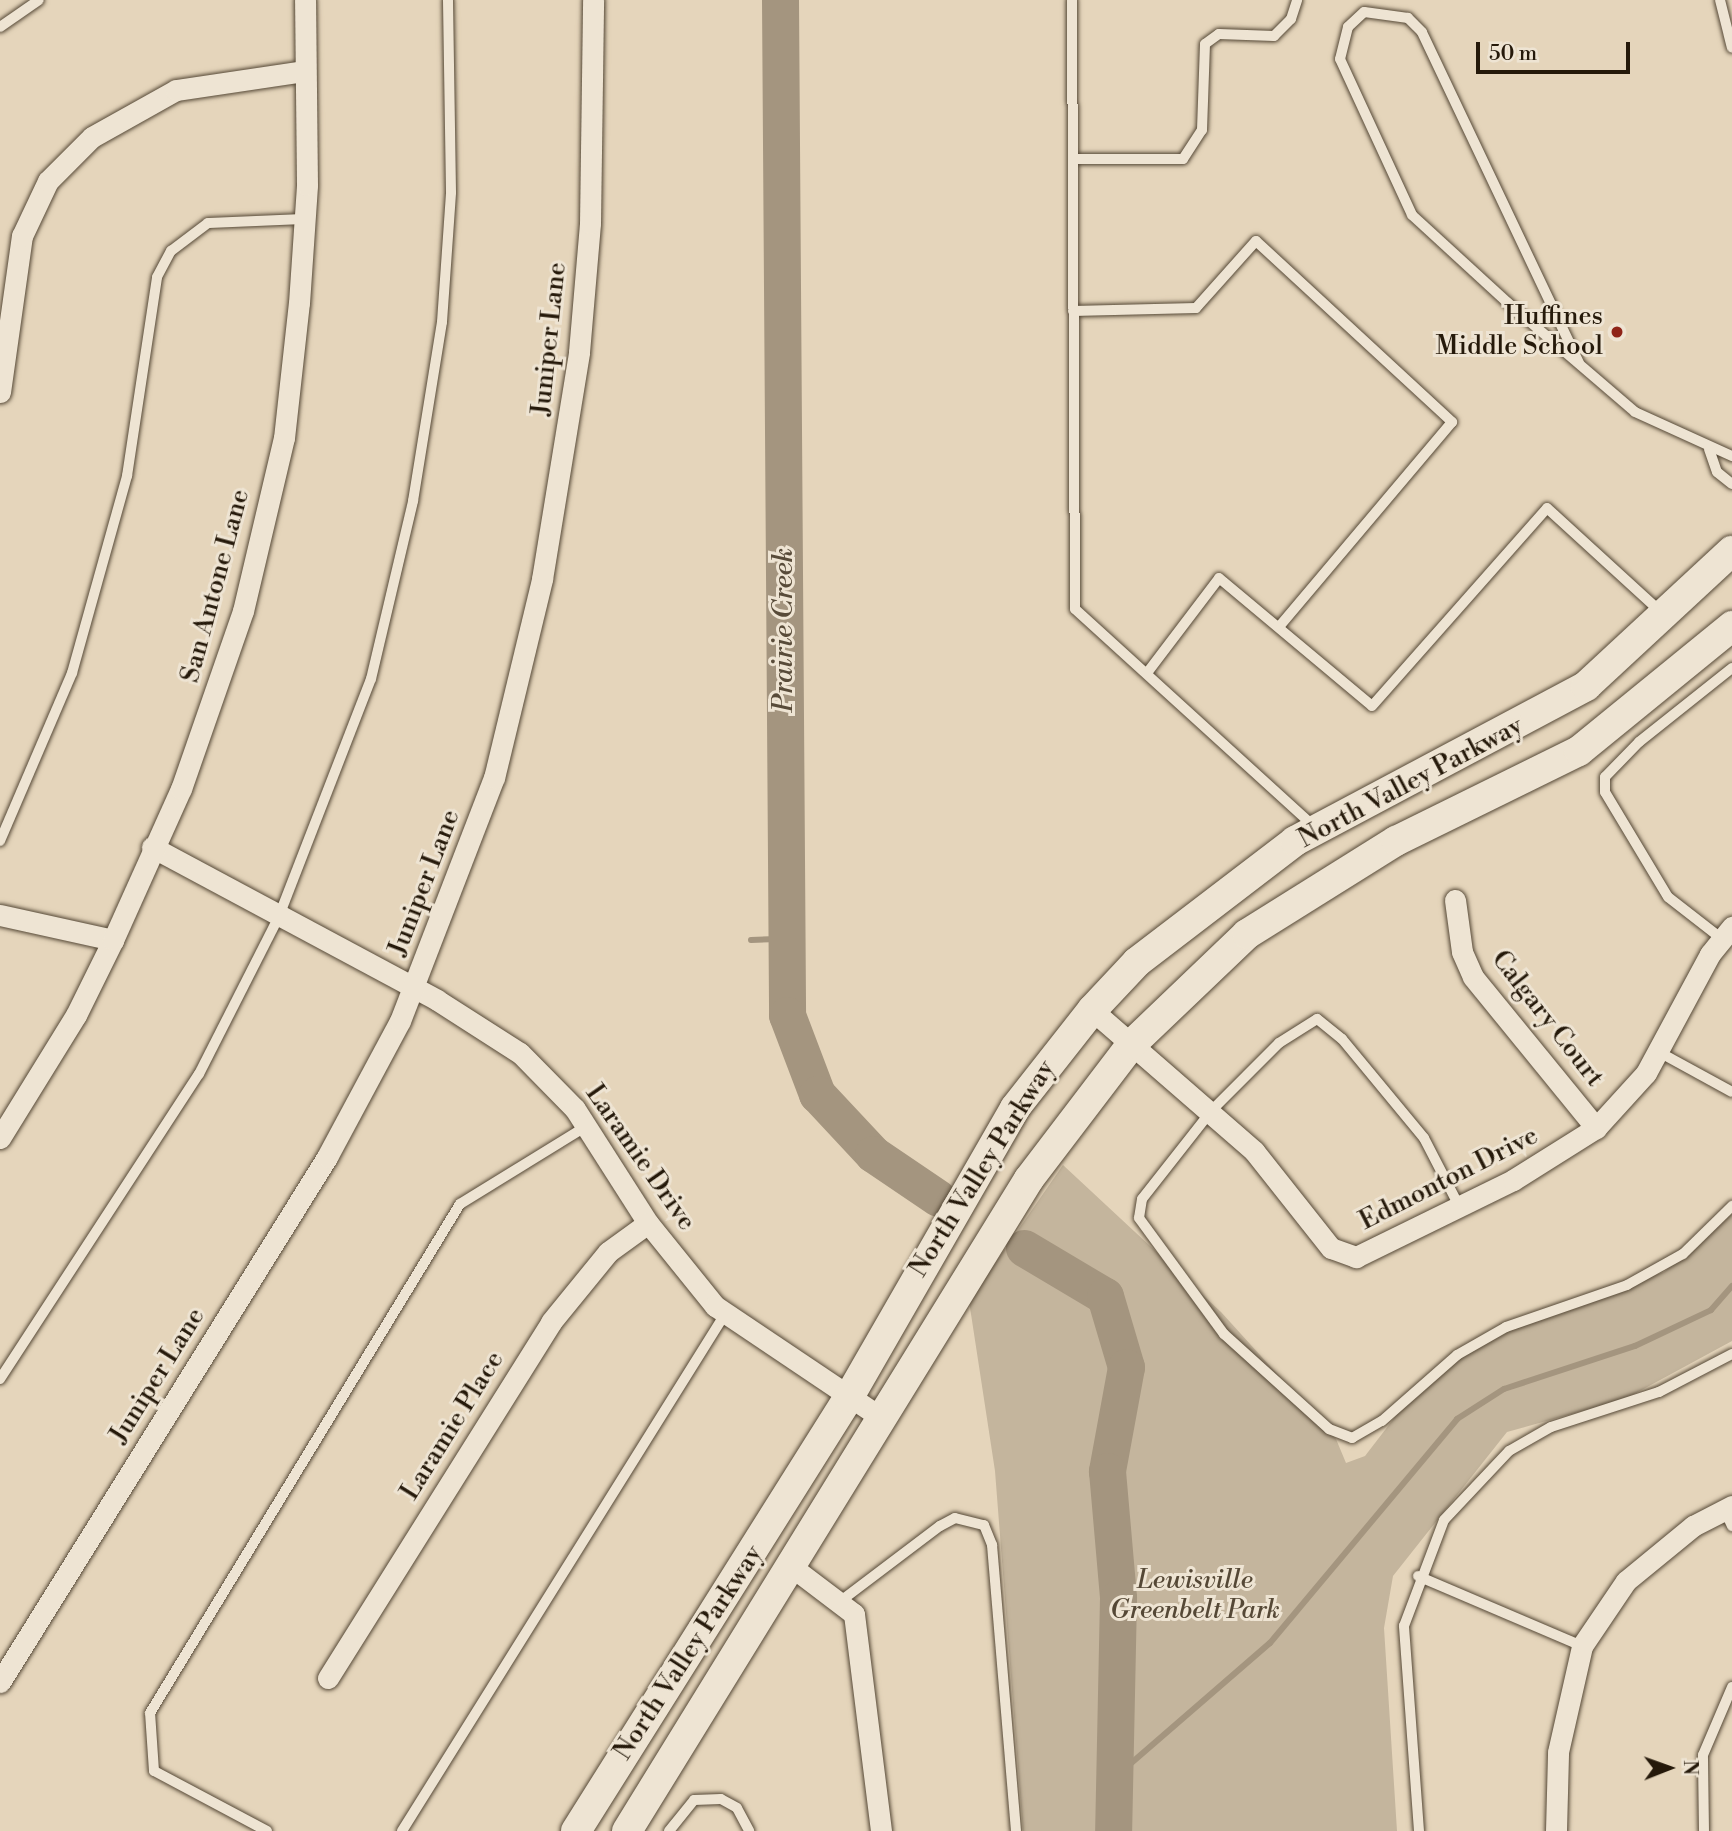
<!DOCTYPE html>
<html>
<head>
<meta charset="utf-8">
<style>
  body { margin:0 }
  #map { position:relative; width:1732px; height:1831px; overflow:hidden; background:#e5d5bb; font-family:"Libre Bodoni",serif }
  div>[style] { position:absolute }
  .green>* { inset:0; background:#c4b59d }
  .stream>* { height:6px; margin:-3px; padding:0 3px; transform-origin:3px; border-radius:3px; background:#a4957f }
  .river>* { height:37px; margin:-18.5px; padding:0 18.5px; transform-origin:18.5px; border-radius:18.5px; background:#a4957f }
  .roads { filter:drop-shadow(0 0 2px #554836) drop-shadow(0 0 2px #554836) }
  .lane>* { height:10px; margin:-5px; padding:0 5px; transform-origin:5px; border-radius:5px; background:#eee4d3 }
  .street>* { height:21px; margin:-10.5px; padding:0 10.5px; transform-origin:10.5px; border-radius:10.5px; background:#eee4d3 }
  .secondary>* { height:30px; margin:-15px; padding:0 15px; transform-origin:15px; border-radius:15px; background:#eee4d3 }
  .dots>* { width:19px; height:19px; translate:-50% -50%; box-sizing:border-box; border:4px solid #eee4d3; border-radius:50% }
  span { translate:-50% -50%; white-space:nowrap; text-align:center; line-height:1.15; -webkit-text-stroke:6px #eee4d3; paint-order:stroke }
  .poi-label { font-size:26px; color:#25190a }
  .right { translate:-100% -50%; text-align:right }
  .street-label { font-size:26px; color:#25190a }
  .park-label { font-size:26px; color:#554836; font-style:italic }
  .water-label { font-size:28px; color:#584b39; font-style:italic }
  .north { position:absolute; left:1634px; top:1733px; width:70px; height:70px; -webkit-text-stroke:5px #eee4d3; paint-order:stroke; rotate:89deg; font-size:19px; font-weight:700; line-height:28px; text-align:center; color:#25190a }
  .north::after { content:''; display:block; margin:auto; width:24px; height:32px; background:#25190a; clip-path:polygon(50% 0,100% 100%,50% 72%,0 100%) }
  .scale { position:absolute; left:1476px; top:42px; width:154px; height:32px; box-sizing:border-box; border:4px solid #25190a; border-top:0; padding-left:9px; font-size:21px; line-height:24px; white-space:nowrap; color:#25190a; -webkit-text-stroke:5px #eee4d3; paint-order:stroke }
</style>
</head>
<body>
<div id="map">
  <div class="green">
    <i style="clip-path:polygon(1063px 1165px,1221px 1312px,1336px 1439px,1346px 1463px,1365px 1456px,1425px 1378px,1488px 1337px,1664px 1272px,1732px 1214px,1732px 1341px,1625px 1399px,1507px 1432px,1393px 1576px,1384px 1628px,1397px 1831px,1023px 1831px,995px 1471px,969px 1301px)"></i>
  </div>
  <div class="stream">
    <i style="left:751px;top:940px;width:34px;rotate:-2deg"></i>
    <i style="left:1114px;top:1778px;width:206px;rotate:-40.9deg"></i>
    <i style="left:1270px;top:1643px;width:292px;rotate:-50.1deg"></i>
    <i style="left:1457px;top:1419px;width:56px;rotate:-32.6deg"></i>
    <i style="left:1504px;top:1389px;width:138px;rotate:-18.2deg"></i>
    <i style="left:1635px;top:1346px;width:84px;rotate:-25.3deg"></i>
    <i style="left:1711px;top:1310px;width:32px;rotate:-49deg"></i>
  </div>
  <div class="river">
    <i style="left:780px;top:0;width:1015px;rotate:89.6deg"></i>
    <i style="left:787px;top:1015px;width:85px;rotate:69.2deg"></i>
    <i style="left:817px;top:1094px;width:82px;rotate:47deg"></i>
    <i style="left:873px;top:1154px;width:78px;rotate:34.1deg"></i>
    <i style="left:1024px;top:1248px;width:94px;rotate:30.7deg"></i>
    <i style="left:1105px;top:1296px;width:74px;rotate:73.5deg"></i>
    <i style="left:1126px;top:1367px;width:106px;rotate:100.4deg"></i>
    <i style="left:1107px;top:1471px;width:127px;rotate:85deg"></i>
    <i style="left:1118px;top:1598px;width:233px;rotate:91.2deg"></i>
  </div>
  <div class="roads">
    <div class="lane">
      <i style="left:1072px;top:0;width:609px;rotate:89.72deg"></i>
      <i style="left:1075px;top:609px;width:326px;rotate:42.3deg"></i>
      <i style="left:1720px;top:0;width:49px;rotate:76deg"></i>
      <i style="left:0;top:27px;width:47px;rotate:-34.7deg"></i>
      <i style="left:1073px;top:159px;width:110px"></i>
      <i style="left:1183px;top:159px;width:35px;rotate:-57deg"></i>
      <i style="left:1202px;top:130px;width:86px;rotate:-88deg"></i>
      <i style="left:1205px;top:44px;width:17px;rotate:-36deg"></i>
      <i style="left:1219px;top:34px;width:55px;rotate:2.1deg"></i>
      <i style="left:1274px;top:36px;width:24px;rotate:-45deg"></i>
      <i style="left:1291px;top:19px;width:20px;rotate:-72deg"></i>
      <i style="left:1073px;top:311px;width:123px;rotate:-1.4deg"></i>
      <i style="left:1196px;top:308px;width:90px;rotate:-48.2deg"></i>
      <i style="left:1256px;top:241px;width:267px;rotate:42.7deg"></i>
      <i style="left:1452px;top:422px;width:265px;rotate:130.2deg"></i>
      <i style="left:1579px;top:363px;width:366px;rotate:-115.4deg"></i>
      <i style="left:1422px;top:32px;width:20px;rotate:-135deg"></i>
      <i style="left:1408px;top:18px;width:44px;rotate:-172.2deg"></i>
      <i style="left:1364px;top:12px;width:22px;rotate:137deg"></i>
      <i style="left:1348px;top:27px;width:33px;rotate:104deg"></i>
      <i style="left:1340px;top:59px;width:172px;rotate:65.2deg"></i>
      <i style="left:1412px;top:215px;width:130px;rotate:42.5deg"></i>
      <i style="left:1508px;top:303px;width:167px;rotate:40.6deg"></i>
      <i style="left:1635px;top:412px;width:107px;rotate:24.4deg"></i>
      <i style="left:1709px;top:449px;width:24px;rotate:71deg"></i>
      <i style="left:1717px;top:472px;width:19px;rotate:39deg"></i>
      <i style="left:1147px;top:673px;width:119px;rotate:-52.8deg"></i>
      <i style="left:1219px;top:578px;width:199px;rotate:39.9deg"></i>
      <i style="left:1372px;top:706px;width:264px;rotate:-48.5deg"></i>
      <i style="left:1547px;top:508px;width:156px;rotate:42.4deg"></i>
      <i style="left:0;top:841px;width:183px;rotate:-66.8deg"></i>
      <i style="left:72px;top:673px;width:205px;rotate:-74.4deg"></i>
      <i style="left:127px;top:476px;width:201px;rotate:-81.4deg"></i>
      <i style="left:157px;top:277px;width:30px;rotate:-62deg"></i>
      <i style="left:171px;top:251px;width:46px;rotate:-37.1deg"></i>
      <i style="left:208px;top:223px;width:96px;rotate:-2.4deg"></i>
      <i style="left:1722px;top:939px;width:68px;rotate:-142.1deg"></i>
      <i style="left:1668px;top:897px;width:122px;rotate:-121deg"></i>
      <i style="left:1605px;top:792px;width:15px;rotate:-90deg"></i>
      <i style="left:1605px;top:777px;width:49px;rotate:-45.8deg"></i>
      <i style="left:1639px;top:742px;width:119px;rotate:-38.5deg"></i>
      <i style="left:1659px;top:1052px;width:83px;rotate:28.7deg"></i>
      <i style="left:1457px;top:1202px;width:72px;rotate:-117.3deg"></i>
      <i style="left:1424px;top:1138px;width:129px;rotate:-129.6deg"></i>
      <i style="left:1342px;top:1039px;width:32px;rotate:-141deg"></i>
      <i style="left:1317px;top:1019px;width:45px;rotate:147.7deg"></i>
      <i style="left:1279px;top:1043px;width:95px;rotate:135deg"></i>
      <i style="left:1212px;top:1110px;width:113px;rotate:128.2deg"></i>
      <i style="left:1142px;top:1199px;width:19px;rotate:99deg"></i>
      <i style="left:1139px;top:1218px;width:144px;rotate:53.8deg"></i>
      <i style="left:1224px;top:1334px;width:142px;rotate:42.1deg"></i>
      <i style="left:1329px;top:1429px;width:25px;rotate:21deg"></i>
      <i style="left:1352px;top:1438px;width:34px;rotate:-30deg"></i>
      <i style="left:1382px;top:1421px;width:100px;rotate:-41.3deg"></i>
      <i style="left:1457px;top:1355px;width:56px;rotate:-29.7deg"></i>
      <i style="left:1506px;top:1327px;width:128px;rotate:-19.1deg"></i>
      <i style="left:1627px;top:1285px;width:64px;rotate:-29deg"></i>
      <i style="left:1683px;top:1254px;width:69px;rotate:-44.4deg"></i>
      <i style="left:0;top:1379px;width:364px;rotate:-56.9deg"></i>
      <i style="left:199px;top:1074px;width:177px;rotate:-63.1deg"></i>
      <i style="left:279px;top:916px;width:254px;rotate:-68.8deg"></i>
      <i style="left:371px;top:679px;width:183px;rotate:-76.7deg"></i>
      <i style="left:413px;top:501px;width:181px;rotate:-80.8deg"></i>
      <i style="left:442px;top:322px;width:130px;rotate:-86deg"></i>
      <i style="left:451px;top:192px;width:192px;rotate:-90.9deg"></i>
      <i style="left:1724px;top:1509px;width:19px;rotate:65deg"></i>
      <i style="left:1418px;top:1576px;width:178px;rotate:23.1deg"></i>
      <i style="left:842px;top:1600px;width:123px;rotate:-37.1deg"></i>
      <i style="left:940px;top:1526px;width:17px;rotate:-28deg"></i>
      <i style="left:955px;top:1518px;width:30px;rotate:14deg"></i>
      <i style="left:984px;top:1525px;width:22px;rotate:68deg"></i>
      <i style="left:992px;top:1545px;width:287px;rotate:85.2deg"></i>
      <i style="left:267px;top:1831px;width:128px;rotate:-152deg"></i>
      <i style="left:154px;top:1771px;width:58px;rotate:-93.9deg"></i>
      <i style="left:150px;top:1713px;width:596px;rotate:-58.66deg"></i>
      <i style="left:460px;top:1204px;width:149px;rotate:-31.6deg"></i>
      <i style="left:402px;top:1831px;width:610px;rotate:-58deg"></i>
      <i style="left:669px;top:1831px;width:40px;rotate:-51deg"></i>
      <i style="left:694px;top:1800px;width:27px;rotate:-2deg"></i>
      <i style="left:721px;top:1799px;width:18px;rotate:29deg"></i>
      <i style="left:737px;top:1808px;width:26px;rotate:62deg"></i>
      <i style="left:1419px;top:1831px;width:206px;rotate:-94.2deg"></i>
      <i style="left:1404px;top:1626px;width:113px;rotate:-69.3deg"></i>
      <i style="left:1444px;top:1520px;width:95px;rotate:-46.7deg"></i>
      <i style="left:1509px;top:1451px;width:48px;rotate:-29.7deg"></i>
      <i style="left:1551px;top:1427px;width:114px;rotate:-18deg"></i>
      <i style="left:1659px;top:1392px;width:82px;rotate:-27.5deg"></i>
      <i style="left:1704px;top:1831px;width:76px;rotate:-90.8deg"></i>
      <i style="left:1703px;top:1755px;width:74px;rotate:-66.9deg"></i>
    </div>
    <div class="street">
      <i style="left:0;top:392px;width:158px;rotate:-82deg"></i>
      <i style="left:22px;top:236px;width:61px;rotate:-64.7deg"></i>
      <i style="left:48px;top:181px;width:62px;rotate:-45deg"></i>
      <i style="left:92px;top:137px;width:96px;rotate:-29.2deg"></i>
      <i style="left:176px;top:90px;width:130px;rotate:-8.4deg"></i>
      <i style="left:152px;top:847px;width:323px;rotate:28.2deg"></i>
      <i style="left:437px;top:1000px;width:98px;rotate:32.6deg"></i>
      <i style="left:520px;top:1053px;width:78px;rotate:45.5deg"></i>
      <i style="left:575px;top:1109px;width:135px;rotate:57.4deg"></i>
      <i style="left:648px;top:1223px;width:107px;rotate:51.1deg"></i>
      <i style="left:715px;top:1306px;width:202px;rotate:33.9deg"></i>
      <i style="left:1455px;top:900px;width:52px;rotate:82.3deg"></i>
      <i style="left:1462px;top:952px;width:27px;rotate:66deg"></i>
      <i style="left:1473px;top:977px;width:195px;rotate:50.8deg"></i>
      <i style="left:0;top:915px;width:116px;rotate:12.5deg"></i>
      <i style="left:1092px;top:1010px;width:215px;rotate:41deg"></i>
      <i style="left:1254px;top:1151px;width:124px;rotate:51.6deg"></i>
      <i style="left:1331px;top:1248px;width:27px;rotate:20deg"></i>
      <i style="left:1356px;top:1257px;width:175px;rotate:-26.1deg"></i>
      <i style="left:1513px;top:1180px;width:98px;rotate:-32.1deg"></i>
      <i style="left:1596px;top:1128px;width:74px;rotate:-47.7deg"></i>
      <i style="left:1646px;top:1073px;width:135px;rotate:-61.7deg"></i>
      <i style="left:1710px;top:954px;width:35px;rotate:-51deg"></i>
      <i style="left:0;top:1138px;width:145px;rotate:-58.3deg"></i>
      <i style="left:76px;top:1015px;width:84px;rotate:-63.7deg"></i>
      <i style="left:113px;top:940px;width:166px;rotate:-65.8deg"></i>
      <i style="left:181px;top:789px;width:188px;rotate:-70.8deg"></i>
      <i style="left:243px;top:611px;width:178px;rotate:-76.7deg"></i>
      <i style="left:284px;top:438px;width:136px;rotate:-83.7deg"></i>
      <i style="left:299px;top:303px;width:118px;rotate:-86.1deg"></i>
      <i style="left:307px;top:185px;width:185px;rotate:-90.6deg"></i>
      <i style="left:792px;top:1567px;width:78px;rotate:37.2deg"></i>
      <i style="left:854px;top:1614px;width:219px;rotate:82.9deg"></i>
      <i style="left:328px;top:1678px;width:420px;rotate:-57.9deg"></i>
      <i style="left:551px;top:1322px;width:90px;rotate:-50.8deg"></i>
      <i style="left:608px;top:1252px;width:49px;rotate:-35.9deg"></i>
      <i style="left:0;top:1682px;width:619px;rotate:-58.08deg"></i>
      <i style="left:327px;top:1157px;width:154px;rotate:-61.8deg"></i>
      <i style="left:400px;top:1021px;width:261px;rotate:-68.9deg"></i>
      <i style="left:494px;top:778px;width:205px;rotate:-76.4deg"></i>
      <i style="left:542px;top:579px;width:230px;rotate:-80.7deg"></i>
      <i style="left:579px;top:352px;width:129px;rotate:-85.1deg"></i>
      <i style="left:590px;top:223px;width:223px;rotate:-89.2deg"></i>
      <i style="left:1556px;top:1831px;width:79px;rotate:-88.5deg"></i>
      <i style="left:1558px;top:1752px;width:109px;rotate:-77.2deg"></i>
      <i style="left:1582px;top:1646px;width:78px;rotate:-55.9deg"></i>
      <i style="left:1626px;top:1581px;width:87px;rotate:-39.4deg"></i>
      <i style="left:1693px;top:1526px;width:44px;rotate:-27.1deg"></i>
    </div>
    <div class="secondary">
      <i style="left:576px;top:1831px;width:513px;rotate:-57.83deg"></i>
      <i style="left:849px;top:1397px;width:333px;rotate:-60.1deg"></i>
      <i style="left:1015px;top:1108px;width:125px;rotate:-51.8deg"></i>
      <i style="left:1092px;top:1010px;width:66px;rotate:-46.8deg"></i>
      <i style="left:1137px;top:962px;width:199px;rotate:-37.4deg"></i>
      <i style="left:1295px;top:841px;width:330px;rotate:-28deg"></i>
      <i style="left:1586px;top:686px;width:199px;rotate:-42.8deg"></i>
      <i style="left:627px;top:1831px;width:766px;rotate:-58.34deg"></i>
      <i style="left:1029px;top:1179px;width:170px;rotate:-52.7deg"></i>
      <i style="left:1132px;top:1044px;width:159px;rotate:-43.7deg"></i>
      <i style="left:1247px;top:934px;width:176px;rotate:-32deg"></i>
      <i style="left:1396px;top:841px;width:204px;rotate:-26.2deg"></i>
      <i style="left:1579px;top:751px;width:198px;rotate:-39.2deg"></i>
    </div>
  </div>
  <div class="dots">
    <i style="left:1617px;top:332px;background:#8f2418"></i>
  </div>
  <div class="poi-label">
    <span class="right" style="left:1603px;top:332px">Huffines<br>Middle School</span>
  </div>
  <div class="street-label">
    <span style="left:550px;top:339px;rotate:-84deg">Juniper Lane</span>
    <span style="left:216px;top:586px;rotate:-75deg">San Antone Lane</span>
    <span style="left:1411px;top:783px;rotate:-28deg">North Valley Parkway</span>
    <span style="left:425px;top:883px;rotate:-69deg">Juniper Lane</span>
    <span style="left:1547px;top:1019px;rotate:52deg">Calgary Court</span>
    <span style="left:640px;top:1158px;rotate:55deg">Laramie Drive</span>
    <span style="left:983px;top:1169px;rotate:-58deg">North Valley Parkway</span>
    <span style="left:1449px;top:1179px;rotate:-27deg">Edmonton Drive</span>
    <span style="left:158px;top:1376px;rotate:-58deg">Juniper Lane</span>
    <span style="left:453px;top:1426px;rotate:-58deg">Laramie Place</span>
    <span style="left:689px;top:1653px;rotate:-57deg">North Valley Parkway</span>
  </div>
  <div class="park-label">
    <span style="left:1195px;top:1596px">Lewisville<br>Greenbelt Park</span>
  </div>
  <div class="water-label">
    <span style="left:784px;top:630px;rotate:-90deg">Prairie Creek</span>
  </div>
  <div class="north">N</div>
  <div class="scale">50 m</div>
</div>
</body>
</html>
